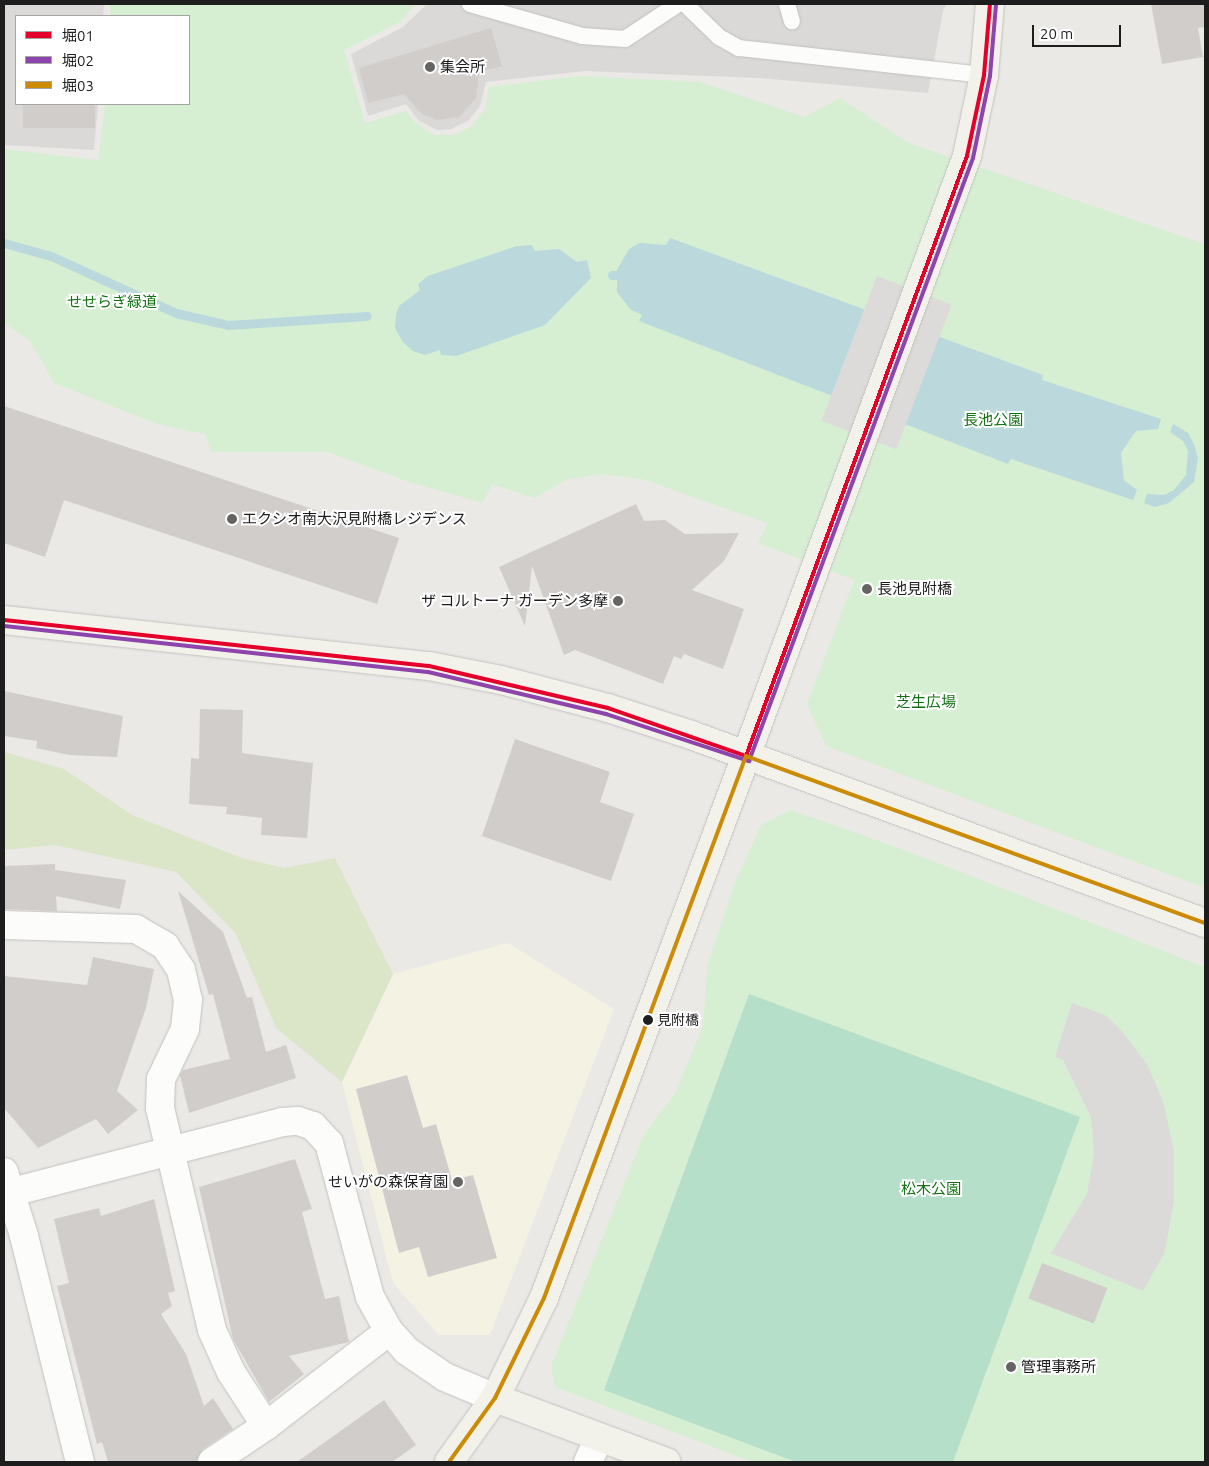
<!DOCTYPE html>
<html>
<head>
<meta charset="utf-8">
<style>
  body { margin:0 }
  #map { position:relative; width:1209px; height:1466px; overflow:hidden; background:#ebe9e6; font-family:Ubuntu,"Noto Sans JP",sans-serif }
  div>[style] { position:absolute }
  .residential>* { inset:0; background:#dad9d7 }
  .education>* { inset:0; background:#f4f2e2 }
  .grass>* { inset:0; background:#dae6c7 }
  .park>* { inset:0; background:#d6efd3 }
  .pitch>* { inset:0; background:#b5dfc9 }
  .parking>* { inset:0; background:#dbdad9 }
  .water>* { inset:0; background:#bbd8dc }
  .pier>* { inset:0; background:#dcdbda; transform-origin:0 0 }
  .stream>* { height:9px; margin:-4.5px; padding:0 4.5px; transform-origin:4.5px; border-radius:4.5px; background:#bbd8dc }
  .building>* { inset:0; background:#d0cdcb; transform-origin:0 0 }
  .roads { filter:drop-shadow(0 0 1px #c2c1c0) drop-shadow(0 0 1px #c2c1c0) }
  .lane>* { height:16px; margin:-8px; padding:0 8px; transform-origin:8px; border-radius:8px; background:#fcfcfb }
  .street>* { height:28px; margin:-14px; padding:0 14px; transform-origin:14px; border-radius:14px; background:#fcfcfb }
  .secondary>* { height:28px; margin:-14px; padding:0 14px; transform-origin:14px; border-radius:14px; background:#f3f2ea }
  .bus-1>* { height:4px; margin:-2px; padding:0 2px; transform-origin:2px; border-radius:2px; background:#e4002b }
  .bus-2>* { height:4px; margin:-2px; padding:0 2px; transform-origin:2px; border-radius:2px; background:#8e44ad }
  .bus-3>* { height:4px; margin:-2px; padding:0 2px; transform-origin:2px; border-radius:2px; background:#cb8b06 }
  .dots>* { width:14px; height:14px; translate:-50% -50%; box-sizing:border-box; border:2px solid #fff; border-radius:50% }
  span { translate:-50% -50%; white-space:nowrap; text-align:center; line-height:1.15; -webkit-text-stroke:4px #fff; paint-order:stroke }
  .bus-label { font-size:14px; color:#1d1d1d }
  .left { translate:0 -50%; text-align:left }
  .poi-label { font-size:15px; color:#1d1d1d }
  .right { translate:-100% -50%; text-align:right }
  .park-label { font-size:15px; color:#147215 }
  .frame { position:absolute; inset:0; border:5px solid #1d1d1d; pointer-events:none }
  .legend { position:absolute; left:15px; top:15px; width:175px; height:90px; box-sizing:border-box; background:#fff; border:1px solid #a5a5a5; margin:0; padding:6px 9px; list-style:none; font-size:15px; color:#1d1d1d }
  .legend li { display:flex; align-items:center; gap:10px; height:25px }
  .legend b { width:25px; border:1px solid #a5a5a5 }
  .scale { position:absolute; left:1032px; top:25px; width:89px; height:22px; box-sizing:border-box; border:2px solid #1d1d1d; border-top:0; padding-left:6px; font-size:15px; line-height:18px; white-space:nowrap; color:#1d1d1d; -webkit-text-stroke:4px #fff; paint-order:stroke }
</style>
</head>
<body>
<div id="map">
  <div class="residential">
    <i style="clip-path:polygon(4px 4px,104px 4px,103px 16px,16px 16px,16px 104px,98px 104px,94px 150px,4px 145px)"></i>
    <i style="clip-path:polygon(427px 4px,947px 4px,943px 11px,928px 93px,759px 78px,585px 71px,486px 82px,480px 106px,468px 121px,451px 129px,437px 130px,418px 120px,406px 104px,368px 116px,351px 54px,403px 27px)"></i>
  </div>
  <div class="education">
    <i style="clip-path:polygon(508px 943px,614px 1009px,490px 1335px,439px 1335px,393px 1283px,342px 1082px,393px 974px)"></i>
  </div>
  <div class="grass">
    <i style="clip-path:polygon(4px 752px,64px 769px,132px 815px,242px 858px,284px 868px,335px 858px,393px 974px,342px 1082px,276px 1028px,236px 934px,176px 872px,55px 845px,4px 850px)"></i>
  </div>
  <div class="park">
    <i style="clip-path:polygon(110px 4px,416px 4px,400px 22px,344px 50px,365px 123px,406px 111px,415px 123px,435px 135px,455px 135px,473px 125px,485px 109px,489px 87px,580px 76px,700px 82px,804px 117px,840px 98px,909px 143px,1205px 244px,1205px 888px,826px 746px,807px 704px,854px 580px,758px 543px,767px 523px,642px 479px,600px 474px,566px 480px,534px 498px,492px 484px,483px 503px,409px 482px,328px 452px,211px 452px,205px 434px,157px 424px,54px 383px,30px 341px,4px 323px,4px 149px,98px 160px,105px 104px,189px 104px,189px 16px,110px 16px)"></i>
    <i style="clip-path:polygon(791px 810px,899px 848px,1205px 967px,1205px 1462px,752px 1462px,555px 1387px,551px 1366px,643px 1136px,675px 1093px,703px 1026px,707px 966px,734px 885px,761px 825px)"></i>
  </div>
  <div class="pitch">
    <i style="clip-path:polygon(749px 994px,1080px 1117px,953px 1462px,796px 1462px,604px 1390px)"></i>
  </div>
  <div class="parking">
    <i style="clip-path:polygon(1072px 1003px,1105px 1015px,1122px 1031px,1148px 1066px,1164px 1104px,1174px 1152px,1174px 1200px,1165px 1252px,1143px 1291px,1051px 1253px,1087px 1194px,1094px 1154px,1091px 1117px,1063px 1060px,1055px 1057px)"></i>
  </div>
  <div class="water">
    <i style="clip-path:polygon(670px 238px,1043px 375px,1042px 380px,1161px 419px,1158px 429px,1136px 431px,1121px 453px,1124px 480px,1137px 490px,1133px 500px,1011px 459px,1008px 464px,639px 321px,642px 315px,630px 309px,617px 292px,617px 270px,629px 249px,640px 243px,666px 245px)"></i>
    <i style="clip-path:polygon(532px 245px,535px 251px,559px 249px,577px 262px,587px 260px,591px 278px,545px 325px,456px 356px,441px 355px,440px 350px,425px 355px,413px 351px,403px 342px,395px 328px,396px 315px,399px 306px,420px 290px,418px 284px,428px 276px,517px 246px)"></i>
    <i style="clip-path:polygon(1173px 424px,1188px 433px,1194px 444px,1198px 458px,1194px 482px,1169px 503px,1155px 507px,1144px 503px,1147px 494px,1164px 495px,1174px 490px,1186px 475px,1188px 451px,1183px 441px,1170px 432px)"></i>
  </div>
  <div class="pier">
    <i style="left:877px;top:276px;width:80px;height:155px;rotate:21deg"></i>
  </div>
  <div class="stream">
    <i style="left:4px;top:243px;width:49px;rotate:15.5deg"></i>
    <i style="left:51px;top:256px;width:137px;rotate:24.5deg"></i>
    <i style="left:176px;top:313px;width:53px;rotate:13deg"></i>
    <i style="left:228px;top:325px;width:139px;rotate:-3.7deg"></i>
    <i style="left:612px;top:275px;width:4px"></i>
  </div>
  <div class="building">
    <i style="clip-path:polygon(1151px 4px,1205px 4px,1205px 27px,1198px 28px,1203px 57px,1162px 64px)"></i>
    <i style="clip-path:polygon(491px 28px,502px 66px,479px 72px,476px 98px,459px 117px,437px 120px,422px 114px,404px 94px,368px 103px,359px 68px)"></i>
    <i style="left:23px;top:104px;width:72px;height:24px"></i>
    <i style="clip-path:polygon(4px 406px,399px 538px,377px 604px,64px 500px,45px 557px,4px 543px)"></i>
    <i style="clip-path:polygon(636px 504px,644px 521px,665px 520px,685px 534px,739px 533px,724px 561px,692px 590px,744px 609px,723px 669px,684px 654px,681px 659px,674px 656px,663px 684px,575px 650px,564px 655px,532px 566px,525px 626px,499px 567px)"></i>
    <i style="clip-path:polygon(4px 691px,123px 716px,117px 757px,69px 755px,36px 748px,37px 741px,4px 736px)"></i>
    <i style="clip-path:polygon(200px 709px,243px 710px,242px 753px,313px 763px,307px 838px,261px 835px,262px 818px,226px 814px,227px 807px,189px 804px,191px 758px,199px 759px)"></i>
    <i style="clip-path:polygon(515px 739px,610px 772px,600px 802px,634px 814px,611px 881px,482px 836px)"></i>
    <i style="clip-path:polygon(55px 864px,55px 870px,126px 880px,120px 909px,56px 896px,57px 911px,4px 909px,4px 866px)"></i>
    <i style="clip-path:polygon(178px 891px,223px 932px,247px 998px,252px 997px,266px 1052px,286px 1045px,296px 1078px,189px 1113px,180px 1075px,183px 1070px,230px 1059px,213px 994px,209px 995px)"></i>
    <i style="clip-path:polygon(93px 957px,154px 969px,146px 1008px,117px 1091px,138px 1110px,108px 1134px,96px 1119px,38px 1148px,4px 1108px,4px 976px,87px 985px)"></i>
    <i style="clip-path:polygon(407px 1075px,423px 1128px,436px 1124px,452px 1180px,473px 1175px,497px 1258px,428px 1277px,419px 1247px,399px 1253px,356px 1089px)"></i>
    <i style="clip-path:polygon(295px 1159px,312px 1209px,302px 1212px,325px 1299px,339px 1296px,349px 1342px,289px 1356px,304px 1374px,269px 1402px,233px 1339px,199px 1187px)"></i>
    <i style="clip-path:polygon(154px 1199px,175px 1291px,168px 1293px,172px 1306px,161px 1314px,186px 1354px,204px 1406px,213px 1398px,233px 1429px,203px 1449px,196px 1462px,108px 1462px,102px 1442px,97px 1444px,57px 1286px,69px 1283px,54px 1219px,99px 1208px,101px 1216px)"></i>
    <i style="left:1042px;top:1263px;width:70px;height:38px;rotate:21deg"></i>
    <i style="clip-path:polygon(384px 1400px,416px 1445px,392px 1462px,297px 1462px)"></i>
  </div>
  <div class="roads">
    <div class="lane">
      <i style="left:470px;top:4px;width:116px;rotate:15.9deg"></i>
      <i style="left:582px;top:36px;width:43px;rotate:4deg"></i>
      <i style="left:625px;top:39px;width:64px;rotate:-33.4deg"></i>
      <i style="left:685px;top:4px;width:47px;rotate:44.1deg"></i>
      <i style="left:719px;top:37px;width:23px;rotate:29deg"></i>
      <i style="left:739px;top:48px;width:246px;rotate:6.3deg"></i>
      <i style="left:787px;top:4px;width:18px;rotate:74deg"></i>
    </div>
    <div class="street">
      <i style="left:4px;top:925px;width:132px;rotate:1.7deg"></i>
      <i style="left:136px;top:929px;width:34px;rotate:30deg"></i>
      <i style="left:165px;top:946px;width:29px;rotate:56deg"></i>
      <i style="left:181px;top:970px;width:31px;rotate:77deg"></i>
      <i style="left:188px;top:1000px;width:29px;rotate:96deg"></i>
      <i style="left:185px;top:1029px;width:55px;rotate:115.6deg"></i>
      <i style="left:161px;top:1079px;width:29px;rotate:92deg"></i>
      <i style="left:160px;top:1108px;width:228px;rotate:76.8deg"></i>
      <i style="left:212px;top:1330px;width:46px;rotate:65.7deg"></i>
      <i style="left:231px;top:1372px;width:64px;rotate:57.1deg"></i>
      <i style="left:4px;top:1172px;width:67px;rotate:72.6deg"></i>
      <i style="left:24px;top:1236px;width:233px;rotate:76.1deg"></i>
      <i style="left:12px;top:1192px;width:279px;rotate:-14.5deg"></i>
      <i style="left:282px;top:1122px;width:16px;rotate:-4deg"></i>
      <i style="left:298px;top:1121px;width:16px;rotate:18deg"></i>
      <i style="left:313px;top:1126px;width:23px;rotate:47deg"></i>
      <i style="left:329px;top:1143px;width:159px;rotate:75.1deg"></i>
      <i style="left:370px;top:1297px;width:39px;rotate:61deg"></i>
      <i style="left:389px;top:1331px;width:27px;rotate:48deg"></i>
      <i style="left:407px;top:1351px;width:46px;rotate:34.4deg"></i>
      <i style="left:445px;top:1377px;width:54px;rotate:22.8deg"></i>
      <i style="left:212px;top:1462px;width:65px;rotate:-33.7deg"></i>
      <i style="left:266px;top:1426px;width:155px;rotate:-37.7deg"></i>
      <i style="left:588px;top:1462px;width:26px;rotate:-65deg"></i>
    </div>
    <div class="secondary">
      <i style="left:4px;top:620px;width:427px;rotate:6.2deg"></i>
      <i style="left:429px;top:666px;width:73px;rotate:11deg"></i>
      <i style="left:501px;top:680px;width:111px;rotate:14.7deg"></i>
      <i style="left:608px;top:708px;width:87px;rotate:18deg"></i>
      <i style="left:691px;top:735px;width:547px;rotate:20.09deg"></i>
      <i style="left:495px;top:1398px;width:183px;rotate:20.5deg"></i>
      <i style="left:449px;top:1462px;width:79px;rotate:-54.3deg"></i>
      <i style="left:495px;top:1398px;width:111px;rotate:-63.9deg"></i>
      <i style="left:544px;top:1298px;width:578px;rotate:-69.56deg"></i>
      <i style="left:746px;top:756px;width:639px;rotate:-69.78deg"></i>
      <i style="left:967px;top:156px;width:83px;rotate:-78.1deg"></i>
      <i style="left:984px;top:75px;width:71px;rotate:-85.2deg"></i>
    </div>
  </div>
  <div class="bus-1">
    <i style="left:4px;top:620px;width:427px;rotate:6.2deg"></i>
    <i style="left:429px;top:666px;width:184px;rotate:13.2deg"></i>
    <i style="left:608px;top:708px;width:146px;rotate:19.2deg"></i>
    <i style="left:746px;top:756px;width:639px;rotate:-69.78deg"></i>
    <i style="left:967px;top:156px;width:83px;rotate:-78.1deg"></i>
    <i style="left:984px;top:75px;width:71px;rotate:-85.2deg"></i>
  </div>
  <div class="bus-2">
    <i style="left:4px;top:626px;width:426px;rotate:6.2deg"></i>
    <i style="left:428px;top:672px;width:183px;rotate:13.3deg"></i>
    <i style="left:606px;top:714px;width:151px;rotate:18.2deg"></i>
    <i style="left:749px;top:761px;width:643px;rotate:-69.62deg"></i>
    <i style="left:973px;top:158px;width:84px;rotate:-78.3deg"></i>
    <i style="left:990px;top:76px;width:71px;rotate:-85.2deg"></i>
  </div>
  <div class="bus-3">
    <i style="left:449px;top:1462px;width:79px;rotate:-54.3deg"></i>
    <i style="left:495px;top:1398px;width:111px;rotate:-63.9deg"></i>
    <i style="left:544px;top:1298px;width:578px;rotate:-69.56deg"></i>
    <i style="left:746px;top:756px;width:488px;rotate:20deg"></i>
  </div>
  <div class="dots">
    <i style="left:430px;top:67px;background:#656463"></i>
    <i style="left:232px;top:519px;background:#656463"></i>
    <i style="left:867px;top:589px;background:#656463"></i>
    <i style="left:618px;top:601px;background:#656463"></i>
    <i style="left:648px;top:1020px;background:#1d1d1d"></i>
    <i style="left:458px;top:1182px;background:#656463"></i>
    <i style="left:1011px;top:1367px;background:#656463"></i>
  </div>
  <div class="bus-label">
    <span class="left" style="left:657px;top:1020px">見附橋</span>
  </div>
  <div class="poi-label">
    <span class="left" style="left:440px;top:67px">集会所</span>
    <span class="left" style="left:242px;top:519px">エクシオ南大沢見附橋レジデンス</span>
    <span class="left" style="left:877px;top:589px">長池見附橋</span>
    <span class="right" style="left:608px;top:601px">ザ コルトーナ ガーデン多摩</span>
    <span class="right" style="left:448px;top:1182px">せいがの森保育園</span>
    <span class="left" style="left:1021px;top:1367px">管理事務所</span>
  </div>
  <div class="park-label">
    <span style="left:112px;top:302px">せせらぎ緑道</span>
    <span style="left:993px;top:420px">長池公園</span>
    <span style="left:926px;top:702px">芝生広場</span>
    <span style="left:931px;top:1189px">松木公園</span>
  </div>
  <div class="frame"></div>
  <ul class="legend">
  <li><b style="height:6px;background:#e4002b"></b>堀01</li>
  <li><b style="height:6px;background:#8e44ad"></b>堀02</li>
  <li><b style="height:6px;background:#cb8b06"></b>堀03</li>
  </ul>
  <div class="scale">20 m</div>
</div>
</body>
</html>
